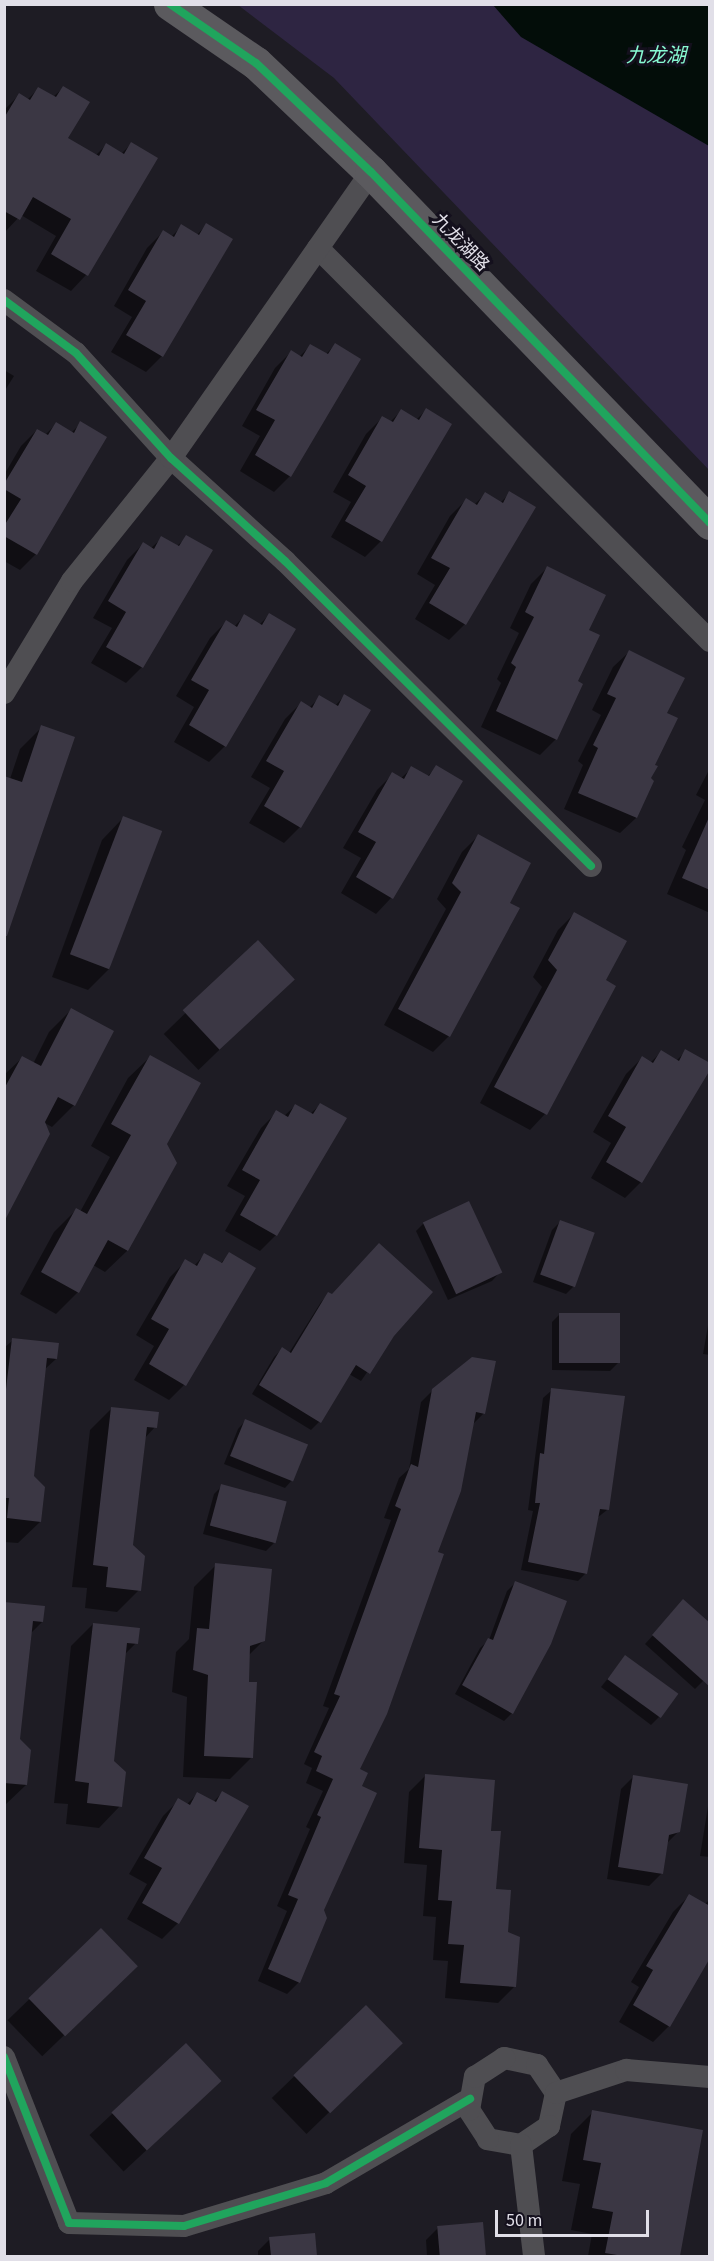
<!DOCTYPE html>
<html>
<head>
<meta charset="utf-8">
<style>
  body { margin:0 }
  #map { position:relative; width:714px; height:2261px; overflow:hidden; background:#1e1c24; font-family:"Source Sans 3","Noto Sans SC",sans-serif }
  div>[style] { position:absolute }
  .green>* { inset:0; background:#2e2542 }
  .water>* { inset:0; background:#030d09 }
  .shadow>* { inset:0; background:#0007; transform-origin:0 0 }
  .building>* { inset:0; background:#3b3744; transform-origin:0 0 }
  .street>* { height:22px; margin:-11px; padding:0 11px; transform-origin:11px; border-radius:11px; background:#4f4e52 }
  .secondary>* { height:33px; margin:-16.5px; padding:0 16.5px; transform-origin:16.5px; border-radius:16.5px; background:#5b5a5e }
  .cycleway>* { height:8px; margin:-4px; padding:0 4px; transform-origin:4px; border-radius:4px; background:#20a55d }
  span { translate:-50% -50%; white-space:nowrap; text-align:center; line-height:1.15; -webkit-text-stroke:6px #14101d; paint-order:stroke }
  .street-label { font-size:18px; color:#e1dfe8 }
  .water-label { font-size:20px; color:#88fad3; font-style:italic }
  .frame { position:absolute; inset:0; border:6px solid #e1dfe8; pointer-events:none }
  .scale { position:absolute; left:495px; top:2210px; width:154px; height:27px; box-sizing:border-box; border:3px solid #e1dfe8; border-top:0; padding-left:8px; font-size:18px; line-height:21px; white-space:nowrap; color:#e1dfe8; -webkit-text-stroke:4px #14101d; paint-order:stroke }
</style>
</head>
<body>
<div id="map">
  <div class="green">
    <i style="clip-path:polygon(238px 5px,709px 5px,709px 470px,334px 78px)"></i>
  </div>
  <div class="water">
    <i style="clip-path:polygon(493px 5px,709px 5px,709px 146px,521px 37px)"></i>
  </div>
  <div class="shadow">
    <i style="clip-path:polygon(63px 88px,66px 139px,95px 156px,106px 145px,121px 154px,131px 144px,86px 275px,71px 291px,36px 271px,56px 236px,21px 215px,4px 233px,4px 110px,19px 95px,27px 100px,38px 89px,53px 97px)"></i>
    <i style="clip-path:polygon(206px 225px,162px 356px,146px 372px,111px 352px,132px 317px,114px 306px,147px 248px,163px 232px,171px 237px,182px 226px,197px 235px)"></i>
    <i style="clip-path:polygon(335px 345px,290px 476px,274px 492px,240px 471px,260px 436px,242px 426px,275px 368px,291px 352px,299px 357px,310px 346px,325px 355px)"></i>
    <i style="clip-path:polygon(4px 370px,14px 376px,4px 392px)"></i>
    <i style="clip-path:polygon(426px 410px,381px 541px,365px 557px,331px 537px,351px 502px,333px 492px,366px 434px,382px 418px,390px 422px,401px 411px,416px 420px)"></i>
    <i style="clip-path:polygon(81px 423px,36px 554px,20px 570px,4px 561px,4px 475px,21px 446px,37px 430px,45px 435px,56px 424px,71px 433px)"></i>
    <i style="clip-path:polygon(510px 493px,465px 624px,449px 640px,415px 619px,435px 585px,417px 574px,450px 516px,466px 500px,474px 505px,485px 494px,500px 503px)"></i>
    <i style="clip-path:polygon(187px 537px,211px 551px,142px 667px,126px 683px,91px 663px,112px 628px,93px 618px,127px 560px,143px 544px,151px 548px,162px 538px,177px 546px)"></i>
    <i style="clip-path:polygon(547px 568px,587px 631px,576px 682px,556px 739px,540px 755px,481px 727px,501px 683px,497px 679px,519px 633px,510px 628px,531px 584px)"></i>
    <i style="clip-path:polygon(269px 615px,225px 746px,209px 762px,174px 742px,194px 707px,176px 696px,210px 638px,226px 622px,234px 627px,244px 616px,259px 625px)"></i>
    <i style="clip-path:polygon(629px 652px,665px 713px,649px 779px,636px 818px,620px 833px,564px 809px,583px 765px,578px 761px,601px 715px,592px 710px,613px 667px)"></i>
    <i style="clip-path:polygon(344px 696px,300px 827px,284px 843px,249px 823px,270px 788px,251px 777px,285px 719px,301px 703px,309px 708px,320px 697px,335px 706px)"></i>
    <i style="clip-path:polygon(42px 727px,73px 737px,4px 940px,4px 777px,10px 779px,20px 749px)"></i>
    <i style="clip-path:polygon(436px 767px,391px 898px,376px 914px,341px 893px,361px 858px,343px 848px,377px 790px,393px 774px,400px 779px,412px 768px,427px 777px)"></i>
    <i style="clip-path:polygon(710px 768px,710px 913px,667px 894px,686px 850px,682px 847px,705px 800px,696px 795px)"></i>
    <i style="clip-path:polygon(123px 818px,110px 968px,88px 990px,52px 977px,102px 840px)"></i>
    <i style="clip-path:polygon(478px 836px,508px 903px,449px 1036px,433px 1052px,384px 1025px,446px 909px,437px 899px,462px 852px)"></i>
    <i style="clip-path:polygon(574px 914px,604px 981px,545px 1114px,530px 1130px,480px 1103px,542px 987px,533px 977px,558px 930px)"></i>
    <i style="left:258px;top:943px;width:50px;height:131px;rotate:46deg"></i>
    <i style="clip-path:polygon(71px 1010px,74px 1105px,52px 1127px,43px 1122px,4px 1213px,4px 1075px,22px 1058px,33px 1064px,49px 1032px)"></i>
    <i style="clip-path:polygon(686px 1051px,641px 1182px,625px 1198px,591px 1178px,611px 1143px,593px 1132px,626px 1074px,642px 1058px,650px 1063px,661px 1052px,676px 1061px)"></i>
    <i style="clip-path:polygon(150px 1057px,166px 1144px,175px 1163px,127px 1251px,105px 1272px,93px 1265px,78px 1292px,56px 1314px,20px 1294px,54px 1232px,76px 1210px,80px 1212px,110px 1157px,91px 1146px,128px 1078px)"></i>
    <i style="clip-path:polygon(320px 1105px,345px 1119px,276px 1235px,260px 1251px,225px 1231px,245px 1196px,227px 1186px,261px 1128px,277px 1112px,284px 1116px,295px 1106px,310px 1114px)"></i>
    <i style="clip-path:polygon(560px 1222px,574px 1286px,566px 1294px,533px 1282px,552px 1230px)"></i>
    <i style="clip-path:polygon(424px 1223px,500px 1272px,492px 1281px,448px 1300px,416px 1231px)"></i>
    <i style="clip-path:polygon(229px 1254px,184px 1385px,169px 1400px,134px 1380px,154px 1346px,136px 1335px,170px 1277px,186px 1261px,194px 1266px,204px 1255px,220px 1264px)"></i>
    <i style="clip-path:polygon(329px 1294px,393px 1335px,361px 1381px,349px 1374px,319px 1422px,311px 1430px,252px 1394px,274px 1357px,282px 1349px,289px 1353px,321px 1302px)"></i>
    <i style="clip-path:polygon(560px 1314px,618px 1363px,610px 1371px,552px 1370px,552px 1322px)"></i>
    <i style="clip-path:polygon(710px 1314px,710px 1355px,703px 1354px)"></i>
    <i style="clip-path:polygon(13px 1340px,56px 1359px,44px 1370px,32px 1476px,40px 1522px,18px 1543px,4px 1542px,4px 1348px)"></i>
    <i style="clip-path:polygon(433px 1390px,484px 1413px,472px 1425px,358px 1770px,322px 1910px,299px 1982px,287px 1994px,258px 1981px,287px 1911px,277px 1906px,310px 1829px,306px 1827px,323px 1791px,306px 1783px,312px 1768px,304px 1764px,329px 1708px,323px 1706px,391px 1520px,384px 1518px,399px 1478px,409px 1469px,421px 1402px)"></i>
    <i style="clip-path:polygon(552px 1390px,607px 1510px,597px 1518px,586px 1573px,578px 1581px,521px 1570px,533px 1511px,528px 1510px,543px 1398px)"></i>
    <i style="clip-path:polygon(112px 1408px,155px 1427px,144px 1439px,131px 1545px,139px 1590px,117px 1612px,85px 1608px,87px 1588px,72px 1587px,90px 1430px)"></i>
    <i style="clip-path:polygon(246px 1420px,293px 1479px,285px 1488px,224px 1464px,238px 1429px)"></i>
    <i style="clip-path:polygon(222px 1486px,274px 1543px,266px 1551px,203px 1534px,214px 1494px)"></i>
    <i style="clip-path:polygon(216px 1565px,264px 1640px,248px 1656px,247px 1684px,252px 1757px,230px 1779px,183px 1777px,187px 1697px,172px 1692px,176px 1652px,189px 1639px,194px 1587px)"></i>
    <i style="clip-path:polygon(515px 1583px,512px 1713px,504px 1721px,455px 1694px,480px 1648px,489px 1640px,507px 1591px)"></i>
    <i style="clip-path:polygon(4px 1603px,42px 1622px,30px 1634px,18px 1739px,26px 1785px,4px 1806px)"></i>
    <i style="clip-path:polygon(676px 1610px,710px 1674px,695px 1689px,645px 1644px)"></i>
    <i style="clip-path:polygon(93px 1624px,136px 1643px,124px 1655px,112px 1761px,120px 1806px,99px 1828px,66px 1824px,68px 1804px,54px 1803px,71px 1646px)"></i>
    <i style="clip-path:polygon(625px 1657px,659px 1717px,651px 1725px,601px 1687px)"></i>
    <i style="clip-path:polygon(425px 1776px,489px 1832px,494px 1891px,506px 1933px,514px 1987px,498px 2003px,445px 1998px,448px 1961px,433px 1960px,436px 1917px,423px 1916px,427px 1865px,404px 1863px,409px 1792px)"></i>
    <i style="clip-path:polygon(633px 1777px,679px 1831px,666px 1844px,662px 1873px,649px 1886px,607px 1879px,621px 1789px)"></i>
    <i style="clip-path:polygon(222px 1793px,247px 1807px,178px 1923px,162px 1939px,127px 1919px,147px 1884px,129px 1874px,163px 1816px,179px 1800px,187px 1804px,197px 1794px,213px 1802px)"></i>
    <i style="clip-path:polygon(710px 1794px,710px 1857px,700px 1856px)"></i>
    <i style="clip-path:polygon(689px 1896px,704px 1905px,710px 1899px,710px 1957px,669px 2026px,653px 2042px,619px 2022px,639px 1987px,631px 1982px,673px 1912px)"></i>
    <i style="left:101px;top:1930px;width:50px;height:130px;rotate:46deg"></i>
    <i style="left:366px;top:2007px;width:50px;height:131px;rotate:46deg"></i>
    <i style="left:186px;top:2045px;width:50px;height:132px;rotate:47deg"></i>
    <i style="clip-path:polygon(593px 2112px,701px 2131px,679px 2256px,588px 2256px,592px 2234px,571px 2230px,580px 2184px,562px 2181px,571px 2134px)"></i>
    <i style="clip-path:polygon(481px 2224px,484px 2256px,427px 2256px,426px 2240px,438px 2228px)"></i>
    <i style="clip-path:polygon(313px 2235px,315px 2256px,258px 2256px,258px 2251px,270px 2239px)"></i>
  </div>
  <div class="building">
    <i style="clip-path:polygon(63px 86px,90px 102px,68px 138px,99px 156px,106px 143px,124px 154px,131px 142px,158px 158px,88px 276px,51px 254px,71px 219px,33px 197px,20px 220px,4px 211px,4px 118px,19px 93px,30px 100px,38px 87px,56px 97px)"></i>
    <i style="clip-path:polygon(206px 223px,233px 239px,163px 357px,126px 335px,146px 301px,128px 290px,163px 230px,174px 237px,181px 224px,199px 235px)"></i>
    <i style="clip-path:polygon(335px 343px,361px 359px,291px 477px,255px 455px,275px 420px,256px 410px,291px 350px,302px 357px,310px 344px,328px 354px)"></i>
    <i style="clip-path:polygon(426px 408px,452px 424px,382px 542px,345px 521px,366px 486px,348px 475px,382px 416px,393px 422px,401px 409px,419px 420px)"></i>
    <i style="clip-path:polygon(80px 421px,107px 437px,37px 555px,4px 536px,4px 526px,21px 499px,4px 489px,4px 484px,37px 429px,48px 435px,56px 422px,74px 433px)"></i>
    <i style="clip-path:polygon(509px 491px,536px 507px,466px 625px,429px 603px,450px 568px,431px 558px,466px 498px,477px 505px,485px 492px,503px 503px)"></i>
    <i style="clip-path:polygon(186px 535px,213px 550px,143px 668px,106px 647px,126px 612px,108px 601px,143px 542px,154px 549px,161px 536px,179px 546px)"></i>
    <i style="clip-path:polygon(547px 566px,606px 595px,589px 630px,600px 635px,578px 681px,583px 684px,557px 740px,496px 711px,516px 667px,511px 663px,534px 617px,525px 612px)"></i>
    <i style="clip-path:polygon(269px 613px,296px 629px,226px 747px,189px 725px,209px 690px,191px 680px,226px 620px,237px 627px,244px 614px,262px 625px)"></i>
    <i style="clip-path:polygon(629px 650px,685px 678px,667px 713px,678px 718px,655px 765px,658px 766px,651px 778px,654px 781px,637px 818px,578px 793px,598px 748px,593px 745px,616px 698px,607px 694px)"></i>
    <i style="clip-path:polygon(344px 694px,371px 710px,301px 828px,264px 806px,284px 771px,266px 761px,301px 701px,312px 708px,319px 695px,338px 706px)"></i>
    <i style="clip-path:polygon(41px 725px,75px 737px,7px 936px,4px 936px,4px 776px,22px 782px)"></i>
    <i style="clip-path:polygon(436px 765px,463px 781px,393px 899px,356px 877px,376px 842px,358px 832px,392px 772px,404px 779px,411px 766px,429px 776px)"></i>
    <i style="clip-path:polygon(710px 815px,710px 890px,682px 878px)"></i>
    <i style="left:123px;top:816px;width:42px;height:148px;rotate:21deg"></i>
    <i style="clip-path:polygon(478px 834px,531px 863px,510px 903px,520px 908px,450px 1037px,398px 1009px,461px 892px,452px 883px)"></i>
    <i style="clip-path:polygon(574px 912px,627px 941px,606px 980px,616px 986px,547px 1115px,494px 1087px,557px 970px,548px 960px)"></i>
    <i style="left:258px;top:940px;width:54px;height:103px;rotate:47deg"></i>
    <i style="clip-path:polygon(71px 1008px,114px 1031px,75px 1106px,58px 1097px,45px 1122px,50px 1134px,4px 1222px,4px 1089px,22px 1056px,41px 1066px)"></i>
    <i style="clip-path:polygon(685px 1049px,710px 1063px,710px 1070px,642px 1183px,606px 1162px,626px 1127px,608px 1116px,642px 1056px,653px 1063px,661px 1050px,679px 1061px)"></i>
    <i style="clip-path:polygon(150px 1055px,201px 1083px,167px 1144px,177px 1163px,128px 1251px,108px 1240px,79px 1293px,41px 1272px,76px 1208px,87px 1214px,131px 1135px,111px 1124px)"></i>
    <i style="clip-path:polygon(320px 1103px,347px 1118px,277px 1236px,240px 1215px,260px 1180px,242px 1170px,276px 1110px,288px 1117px,295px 1104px,313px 1114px)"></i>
    <i style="left:469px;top:1201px;width:79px;height:51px;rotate:65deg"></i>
    <i style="left:560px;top:1220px;width:37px;height:58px;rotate:20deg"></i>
    <i style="clip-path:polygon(379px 1243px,433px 1292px,394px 1336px,370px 1374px,356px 1365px,321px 1423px,259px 1385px,282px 1347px,291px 1353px,328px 1292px,332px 1294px)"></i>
    <i style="clip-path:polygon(229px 1252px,256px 1268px,186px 1386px,149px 1364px,169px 1329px,151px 1319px,185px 1259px,197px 1266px,204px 1253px,222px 1263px)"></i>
    <i style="left:559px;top:1313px;width:61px;height:50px"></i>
    <i style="clip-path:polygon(12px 1338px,59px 1343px,57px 1359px,47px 1358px,34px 1476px,45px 1487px,41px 1522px,7px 1518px,9px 1498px,4px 1498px,4px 1406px)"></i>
    <i style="clip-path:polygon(472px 1357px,496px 1361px,485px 1414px,476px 1412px,461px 1491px,438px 1552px,444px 1554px,387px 1714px,360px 1769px,368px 1773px,362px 1786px,377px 1793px,324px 1910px,327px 1918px,300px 1983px,268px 1969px,298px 1899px,288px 1895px,321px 1817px,317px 1815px,333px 1779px,316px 1771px,322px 1756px,314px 1752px,340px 1696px,334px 1694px,401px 1509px,395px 1506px,411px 1464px,418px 1467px,432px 1389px)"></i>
    <i style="clip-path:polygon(551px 1388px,625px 1396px,609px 1510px,600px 1509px,587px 1574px,528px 1562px,540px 1503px,535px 1503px,540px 1453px,544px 1454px)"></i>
    <i style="clip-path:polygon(111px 1407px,159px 1412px,157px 1428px,147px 1427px,133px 1545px,145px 1556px,141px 1591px,106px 1587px,108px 1567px,93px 1565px)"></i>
    <i style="left:245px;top:1419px;width:68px;height:40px;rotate:22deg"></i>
    <i style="left:221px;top:1484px;width:68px;height:43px;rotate:15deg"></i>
    <i style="clip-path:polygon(215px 1563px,272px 1569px,265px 1641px,250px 1646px,249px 1682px,257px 1682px,253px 1758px,204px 1756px,208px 1675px,193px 1670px,197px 1628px,209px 1629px)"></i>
    <i style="clip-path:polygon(515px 1581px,567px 1601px,551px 1644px,513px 1714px,462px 1685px,488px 1638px,493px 1640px)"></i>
    <i style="clip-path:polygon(683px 1599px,710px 1623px,710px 1687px,652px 1635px)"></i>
    <i style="clip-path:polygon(4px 1602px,45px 1606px,43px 1622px,33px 1621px,20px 1739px,31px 1750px,27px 1785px,4px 1783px)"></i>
    <i style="clip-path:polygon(93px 1623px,140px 1628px,138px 1644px,127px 1643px,114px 1761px,126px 1772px,122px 1807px,87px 1803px,89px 1783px,75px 1781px)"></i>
    <i style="left:625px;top:1655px;width:66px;height:30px;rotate:36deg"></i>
    <i style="clip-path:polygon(425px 1774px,495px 1780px,491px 1831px,501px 1831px,496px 1889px,511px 1890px,508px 1932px,520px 1937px,516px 1987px,460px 1983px,464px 1945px,448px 1944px,452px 1901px,438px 1900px,442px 1850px,419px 1848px)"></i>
    <i style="clip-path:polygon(633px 1775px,688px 1784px,680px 1832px,669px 1835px,663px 1874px,618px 1867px)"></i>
    <i style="clip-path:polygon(222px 1791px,249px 1806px,179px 1924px,142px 1903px,162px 1868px,144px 1858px,178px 1798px,190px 1805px,197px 1792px,216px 1802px)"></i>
    <i style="clip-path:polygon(689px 1894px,710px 1906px,710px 1958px,670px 2027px,633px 2005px,653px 1970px,646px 1966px)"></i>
    <i style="left:101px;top:1928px;width:53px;height:101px;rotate:46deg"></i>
    <i style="left:366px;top:2005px;width:53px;height:101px;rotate:46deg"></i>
    <i style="left:186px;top:2043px;width:52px;height:102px;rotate:47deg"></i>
    <i style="clip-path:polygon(592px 2110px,703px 2130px,680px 2256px,623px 2256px,605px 2253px,613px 2212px,592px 2208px,601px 2163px,583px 2160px)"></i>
    <i style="left:483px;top:2222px;width:34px;height:46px;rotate:85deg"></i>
    <i style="clip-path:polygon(315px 2233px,317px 2256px,271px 2256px,269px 2237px)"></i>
  </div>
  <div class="street">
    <i style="left:318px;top:248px;width:555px;rotate:45.07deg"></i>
    <i style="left:4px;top:300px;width:89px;rotate:36.4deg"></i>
    <i style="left:76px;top:353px;width:142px;rotate:47.9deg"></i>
    <i style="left:171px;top:458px;width:154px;rotate:42.1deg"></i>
    <i style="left:285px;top:561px;width:432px;rotate:44.9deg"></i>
    <i style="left:4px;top:693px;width:131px;rotate:-58.7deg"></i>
    <i style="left:72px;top:581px;width:158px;rotate:-51.2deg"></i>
    <i style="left:171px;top:458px;width:349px;rotate:-55deg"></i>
    <i style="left:4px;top:2057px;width:178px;rotate:68.6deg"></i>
    <i style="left:69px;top:2223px;width:115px;rotate:1.5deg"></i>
    <i style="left:184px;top:2226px;width:148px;rotate:-16.8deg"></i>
    <i style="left:326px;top:2183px;width:167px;rotate:-30.3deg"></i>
    <i style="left:504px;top:2058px;width:34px;rotate:12deg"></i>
    <i style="left:537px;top:2065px;width:34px;rotate:56deg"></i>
    <i style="left:556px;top:2093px;width:34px;rotate:102deg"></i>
    <i style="left:549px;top:2126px;width:34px;rotate:146deg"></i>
    <i style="left:521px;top:2145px;width:34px;rotate:-170deg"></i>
    <i style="left:488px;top:2139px;width:35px;rotate:-123deg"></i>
    <i style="left:469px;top:2110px;width:34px;rotate:-80deg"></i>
    <i style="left:475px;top:2077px;width:35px;rotate:-33deg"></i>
    <i style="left:556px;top:2093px;width:74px;rotate:-18.2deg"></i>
    <i style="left:626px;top:2070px;width:84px;rotate:4.8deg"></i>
    <i style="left:521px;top:2145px;width:112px;rotate:83.3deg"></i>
  </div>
  <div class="secondary">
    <i style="left:170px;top:4px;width:104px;rotate:34.5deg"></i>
    <i style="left:256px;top:63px;width:158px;rotate:43.5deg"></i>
    <i style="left:371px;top:172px;width:488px;rotate:46deg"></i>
  </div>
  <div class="cycleway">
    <i style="left:170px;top:4px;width:104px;rotate:34.5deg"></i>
    <i style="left:256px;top:63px;width:158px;rotate:43.5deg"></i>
    <i style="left:371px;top:172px;width:488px;rotate:46deg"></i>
    <i style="left:4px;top:300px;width:89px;rotate:36.4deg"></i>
    <i style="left:76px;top:353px;width:142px;rotate:47.9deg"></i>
    <i style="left:171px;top:458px;width:154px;rotate:42.1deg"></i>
    <i style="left:285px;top:561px;width:432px;rotate:44.9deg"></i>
    <i style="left:4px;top:2057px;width:178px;rotate:68.6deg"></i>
    <i style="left:69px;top:2223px;width:115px;rotate:1.5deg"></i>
    <i style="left:184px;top:2226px;width:148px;rotate:-16.8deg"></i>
    <i style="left:326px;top:2183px;width:167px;rotate:-30.3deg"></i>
  </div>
  <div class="street-label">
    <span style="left:460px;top:243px;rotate:46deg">九龙湖路</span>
  </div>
  <div class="water-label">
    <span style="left:656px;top:56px">九龙湖</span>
  </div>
  <div class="frame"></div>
  <div class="scale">50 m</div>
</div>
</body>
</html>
